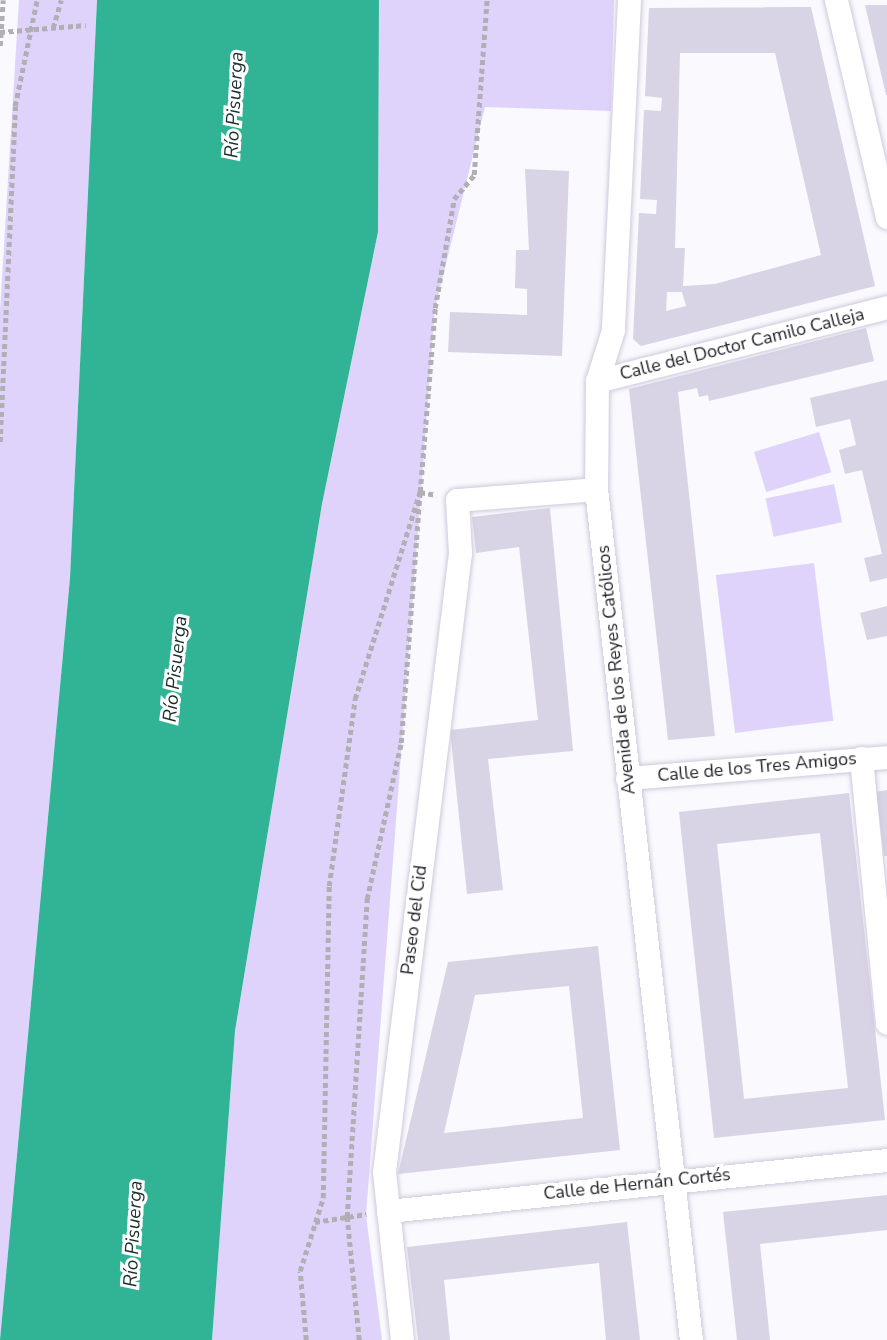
<!DOCTYPE html>
<html>
<head>
<meta charset="utf-8">
<style>
  body { margin:0 }
  #map { position:relative; width:887px; height:1340px; overflow:hidden; background:#faf9fd; font-family:"Nunito Sans",sans-serif }
  div>[style] { position:absolute }
  .green>* { inset:0; background:#dfd3fc; transform-origin:0 0 }
  .water>* { inset:0; background:#31b495 }
  .building>* { inset:0; background:#d8d3e5 }
  .path>* { height:4.5px; margin-top:-2.25px; transform-origin:0; background:repeating-linear-gradient(90deg,#b1afb4 0 5px,transparent 0 8.5px) }
  .roads { filter:drop-shadow(0 0 2px #cec9dc) drop-shadow(0 0 2px #cec9dc) }
  .minor>* { height:23px; margin:-11.5px; padding:0 11.5px; transform-origin:11.5px; border-radius:11.5px; background:#fff }
  span { translate:-50% -50%; white-space:nowrap; text-align:center; line-height:1.15; -webkit-text-stroke:6px #fff; paint-order:stroke }
  .street-label { font-size:18px; color:#211f25 }
  .water-label { font-size:19px; color:#192e28; font-style:italic }
</style>
</head>
<body>
<div id="map">
  <div class="green">
    <i style="clip-path:polygon(19px 0,97px 0,70px 578px,0 1340px,0 311px)"></i>
    <i style="clip-path:polygon(379px 0,614px 0,611px 111px,485px 107px,435px 308px,366px 1215px,382px 1340px,212px 1340px,235px 1031px,322px 504px,378px 232px)"></i>
    <i style="left:819px;top:432px;width:42px;height:68px;rotate:73deg"></i>
    <i style="left:834px;top:484px;width:39px;height:70px;rotate:78deg"></i>
    <i style="left:814px;top:563px;width:159px;height:99px;rotate:83deg"></i>
  </div>
  <div class="water">
    <i style="clip-path:polygon(97px 0,379px 0,378px 232px,322px 504px,235px 1031px,212px 1340px,0 1340px,70px 578px)"></i>
  </div>
  <div class="building">
    <i style="clip-path:polygon(865px 5px,887px 5px,887px 95px,886px 95px)"></i>
    <i style="clip-path:polygon(evenodd,811px 7px,875px 286px,641px 346px,633px 339px,639px 213px,656px 214px,657px 200px,640px 199px,644px 110px,661px 111px,662px 98px,645px 96px,649px 8px,811px 7px,680px 53px,775px 53px,821px 255px,715px 284px,683px 286px,685px 248px,675px 248px,680px 53px,811px 7px,667px 292px,682px 292px,686px 306px,666px 311px,667px 292px)"></i>
    <i style="clip-path:polygon(525px 169px,569px 171px,562px 356px,448px 352px,450px 312px,527px 315px,527px 289px,515px 288px,516px 250px,529px 250px)"></i>
    <i style="clip-path:polygon(866px 328px,874px 361px,709px 401px,708px 395px,699px 397px,697px 388px,678px 392px,715px 736px,668px 740px,629px 389px)"></i>
    <i style="clip-path:polygon(887px 380px,887px 578px,870px 582px,864px 558px,882px 554px,862px 470px,845px 474px,839px 450px,856px 445px,850px 419px,816px 427px,810px 398px)"></i>
    <i style="clip-path:polygon(550px 508px,573px 751px,488px 759px,503px 890px,467px 894px,450px 730px,538px 720px,519px 547px,476px 553px,472px 517px)"></i>
    <i style="clip-path:polygon(887px 606px,887px 636px,867px 640px,860px 613px)"></i>
    <i style="clip-path:polygon(887px 790px,887px 856px,884px 856px,876px 792px)"></i>
    <i style="clip-path:polygon(evenodd,849px 793px,885px 1120px,714px 1138px,679px 812px,849px 793px,820px 833px,848px 1088px,744px 1099px,717px 844px,820px 833px)"></i>
    <i style="clip-path:polygon(evenodd,598px 946px,620px 1150px,398px 1174px,448px 962px,598px 946px,569px 986px,583px 1118px,444px 1133px,475px 995px,569px 986px)"></i>
    <i style="clip-path:polygon(887px 1195px,887px 1230px,760px 1244px,770px 1340px,737px 1340px,723px 1212px)"></i>
    <i style="clip-path:polygon(627px 1222px,640px 1340px,606px 1340px,599px 1263px,444px 1280px,450px 1340px,418px 1340px,407px 1247px)"></i>
  </div>
  <div class="path">
    <i style="left:53px;top:28px;width:29px;rotate:-74deg"></i>
    <i style="left:0;top:32px;width:86px;rotate:-4.7deg"></i>
    <i style="left:0;top:46px;width:46px;rotate:-86.3deg"></i>
    <i style="left:0;top:442px;width:336px;rotate:-87.4deg"></i>
    <i style="left:15px;top:106px;width:108px;rotate:-78.3deg"></i>
    <i style="left:315px;top:1222px;width:52px;rotate:-8.9deg"></i>
    <i style="left:306px;top:1340px;width:69px;rotate:-95deg"></i>
    <i style="left:300px;top:1271px;width:77px;rotate:-72.5deg"></i>
    <i style="left:323px;top:1198px;width:312px;rotate:-88.9deg"></i>
    <i style="left:329px;top:886px;width:189px;rotate:-82.1deg"></i>
    <i style="left:355px;top:699px;width:217px;rotate:-72.6deg"></i>
    <i style="left:420px;top:492px;width:185px;rotate:-85.3deg"></i>
    <i style="left:435px;top:308px;width:111px;rotate:-80.1deg"></i>
    <i style="left:454px;top:199px;width:31px;rotate:-50deg"></i>
    <i style="left:474px;top:175px;width:175px;rotate:-85.8deg"></i>
    <i style="left:359px;top:1340px;width:124px;rotate:-95.6deg"></i>
    <i style="left:347px;top:1217px;width:319px;rotate:-86.4deg"></i>
    <i style="left:367px;top:899px;width:160px;rotate:-77.7deg"></i>
    <i style="left:401px;top:743px;width:252px;rotate:-85.7deg"></i>
    <i style="left:420px;top:492px;width:17px;rotate:10deg"></i>
  </div>
  <div class="roads">
    <div class="minor">
      <i style="left:629px;top:0;width:330px;rotate:92.8deg"></i>
      <i style="left:613px;top:330px;width:53px;rotate:107.4deg"></i>
      <i style="left:597px;top:381px;width:108px;rotate:90.5deg"></i>
      <i style="left:596px;top:489px;width:856px;rotate:83.63deg"></i>
      <i style="left:836px;top:0;width:223px;rotate:76.8deg"></i>
      <i style="left:597px;top:381px;width:299px;rotate:-14.3deg"></i>
      <i style="left:861px;top:758px;width:266px;rotate:84.4deg"></i>
      <i style="left:627px;top:778px;width:261px;rotate:-4.6deg"></i>
      <i style="left:388px;top:1211px;width:502px;rotate:-5.84deg"></i>
      <i style="left:402px;top:1340px;width:169px;rotate:-96.1deg"></i>
      <i style="left:384px;top:1172px;width:624px;rotate:-83deg"></i>
      <i style="left:460px;top:553px;width:53px;rotate:-93.2deg"></i>
      <i style="left:457px;top:500px;width:139px;rotate:-4.5deg"></i>
    </div>
  </div>
  <div class="street-label">
    <span style="left:742px;top:344px;rotate:-14deg">Calle del Doctor Camilo Calleja</span>
    <span style="left:616px;top:670px;rotate:-96deg">Avenida de los Reyes Católicos</span>
    <span style="left:757px;top:767px;rotate:-5deg">Calle de los Tres Amigos</span>
    <span style="left:414px;top:920px;rotate:-83deg">Paseo del Cid</span>
    <span style="left:637px;top:1184px;rotate:-6deg">Calle de Hernán Cortés</span>
  </div>
  <div class="water-label">
    <span style="left:235px;top:105px;rotate:-87deg">Río Pisuerga</span>
    <span style="left:176px;top:669px;rotate:-84deg">Río Pisuerga</span>
    <span style="left:134px;top:1234px;rotate:-87deg">Río Pisuerga</span>
  </div>
</div>
</body>
</html>
